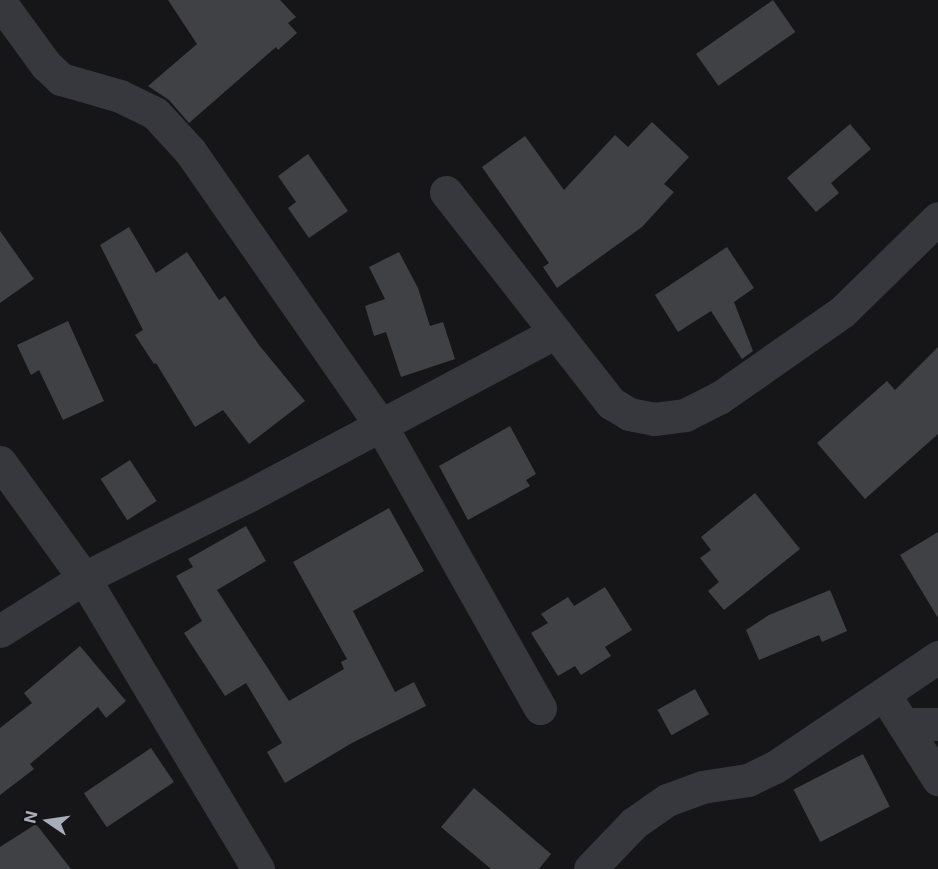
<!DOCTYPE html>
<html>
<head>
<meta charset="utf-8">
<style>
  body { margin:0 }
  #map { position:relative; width:938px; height:869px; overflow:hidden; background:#161618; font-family:Inter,sans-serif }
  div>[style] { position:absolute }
  .building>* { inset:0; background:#404145; transform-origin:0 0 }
  .minor>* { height:33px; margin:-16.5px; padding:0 16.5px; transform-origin:16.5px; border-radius:16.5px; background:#36383d }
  span { translate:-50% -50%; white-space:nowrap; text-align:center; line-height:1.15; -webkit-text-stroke:5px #111113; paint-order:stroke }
  .north { position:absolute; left:18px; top:791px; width:60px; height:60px; -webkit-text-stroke:4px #111113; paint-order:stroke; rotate:283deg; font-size:16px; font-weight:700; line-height:24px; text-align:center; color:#a7aeb9 }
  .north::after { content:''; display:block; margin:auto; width:21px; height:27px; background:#a7aeb9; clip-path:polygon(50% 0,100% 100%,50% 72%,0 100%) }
</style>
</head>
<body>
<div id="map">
  <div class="building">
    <i style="clip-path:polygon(168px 0,280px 0,296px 17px,288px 23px,297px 33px,278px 50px,276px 47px,189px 123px,169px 100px,148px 86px,197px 44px)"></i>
    <i style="left:773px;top:0;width:39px;height:94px;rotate:55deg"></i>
    <i style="clip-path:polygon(652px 122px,689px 157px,664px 184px,674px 192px,642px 227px,557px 288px,543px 267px,549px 263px,482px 167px,525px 136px,564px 190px,615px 135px,628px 147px)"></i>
    <i style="clip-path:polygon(850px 124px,871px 149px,831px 183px,839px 193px,816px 212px,787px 178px)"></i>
    <i style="clip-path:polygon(308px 154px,348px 211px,309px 238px,288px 208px,296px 202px,278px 176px)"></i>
    <i style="clip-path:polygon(129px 227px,156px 273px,187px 252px,219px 300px,225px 296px,259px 345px,305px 401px,249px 444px,223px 410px,195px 427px,156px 363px,154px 364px,135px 335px,143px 330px,100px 245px)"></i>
    <i style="clip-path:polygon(0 231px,34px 279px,0 303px)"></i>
    <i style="clip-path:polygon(727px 247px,754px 288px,734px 302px,753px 351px,742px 359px,711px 311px,678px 332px,655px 295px)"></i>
    <i style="clip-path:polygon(399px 252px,418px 288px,430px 326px,443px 322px,455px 359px,401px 377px,386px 332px,374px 336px,365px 306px,385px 299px,369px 267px)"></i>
    <i style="clip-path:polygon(68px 321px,104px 401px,63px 420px,39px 370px,31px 375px,17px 345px)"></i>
    <i style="clip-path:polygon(938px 347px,938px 434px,865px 499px,817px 443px,887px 381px,895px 390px)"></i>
    <i style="clip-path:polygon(510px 426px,536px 474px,526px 480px,530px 486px,468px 520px,439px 466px)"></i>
    <i style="left:130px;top:460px;width:49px;height:35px;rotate:57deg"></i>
    <i style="clip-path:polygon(755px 493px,800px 549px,724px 610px,708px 591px,719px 582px,700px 558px,711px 550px,701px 537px)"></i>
    <i style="clip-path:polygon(389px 508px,424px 571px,353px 611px,395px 692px,414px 682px,426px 706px,352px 743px,285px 783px,267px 752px,282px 743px,246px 683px,225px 696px,184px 633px,202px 621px,176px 576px,193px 567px,188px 559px,246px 526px,266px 561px,217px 590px,289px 701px,344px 669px,341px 662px,347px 659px,293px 562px)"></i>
    <i style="clip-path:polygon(938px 532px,938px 618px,900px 555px)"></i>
    <i style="clip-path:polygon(605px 587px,632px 630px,605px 647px,611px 656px,581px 675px,575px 666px,558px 676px,531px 633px,548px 623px,541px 614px,568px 597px,574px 606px)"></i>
    <i style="clip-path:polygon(830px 590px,847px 631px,822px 642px,819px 635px,759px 660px,746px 630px,769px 615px)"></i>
    <i style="clip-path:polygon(80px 646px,126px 701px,106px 718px,98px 707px,30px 764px,34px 769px,0 795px,0 728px,32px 703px,24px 693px)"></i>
    <i style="left:695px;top:689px;width:29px;height:43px;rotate:61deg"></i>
    <i style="left:151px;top:748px;width:41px;height:81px;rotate:56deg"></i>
    <i style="left:863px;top:754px;width:59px;height:78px;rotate:63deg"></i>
    <i style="clip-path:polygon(474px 788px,551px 854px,539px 869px,491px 869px,441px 827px)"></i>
    <i style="clip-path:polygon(36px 824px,71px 869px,0 869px,0 847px)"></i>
  </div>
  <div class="minor">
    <i style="left:0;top:2px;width:78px;rotate:53.9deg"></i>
    <i style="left:46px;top:65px;width:21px;rotate:43deg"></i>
    <i style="left:61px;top:79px;width:61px;rotate:16.1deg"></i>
    <i style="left:120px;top:96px;width:39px;rotate:26deg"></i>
    <i style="left:155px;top:113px;width:52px;rotate:47.4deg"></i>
    <i style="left:190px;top:151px;width:333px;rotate:55.2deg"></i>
    <i style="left:380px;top:424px;width:326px;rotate:60.6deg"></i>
    <i style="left:446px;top:192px;width:268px;rotate:52deg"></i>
    <i style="left:611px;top:403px;width:21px;rotate:31deg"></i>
    <i style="left:629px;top:414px;width:25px;rotate:11deg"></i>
    <i style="left:654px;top:419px;width:31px;rotate:-7deg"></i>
    <i style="left:685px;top:415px;width:38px;rotate:-27deg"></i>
    <i style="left:719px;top:398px;width:150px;rotate:-35deg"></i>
    <i style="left:842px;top:312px;width:134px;rotate:-44.4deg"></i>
    <i style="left:0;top:462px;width:143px;rotate:54.1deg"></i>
    <i style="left:84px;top:578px;width:99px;rotate:147.8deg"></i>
    <i style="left:884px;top:694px;width:101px;rotate:57.6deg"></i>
    <i style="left:903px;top:724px;width:35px"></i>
    <i style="left:258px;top:869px;width:339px;rotate:-120.9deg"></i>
    <i style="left:84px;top:578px;width:179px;rotate:-26.6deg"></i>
    <i style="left:244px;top:498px;width:353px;rotate:-28deg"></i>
    <i style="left:590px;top:869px;width:64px;rotate:-46.3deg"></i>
    <i style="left:634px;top:823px;width:40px;rotate:-34.9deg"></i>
    <i style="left:667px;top:800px;width:37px;rotate:-20deg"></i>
    <i style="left:702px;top:787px;width:47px;rotate:-8.7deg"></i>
    <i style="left:748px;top:780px;width:30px;rotate:-26deg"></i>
    <i style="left:775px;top:767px;width:197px;rotate:-34deg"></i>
  </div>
  <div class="north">N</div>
</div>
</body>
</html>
